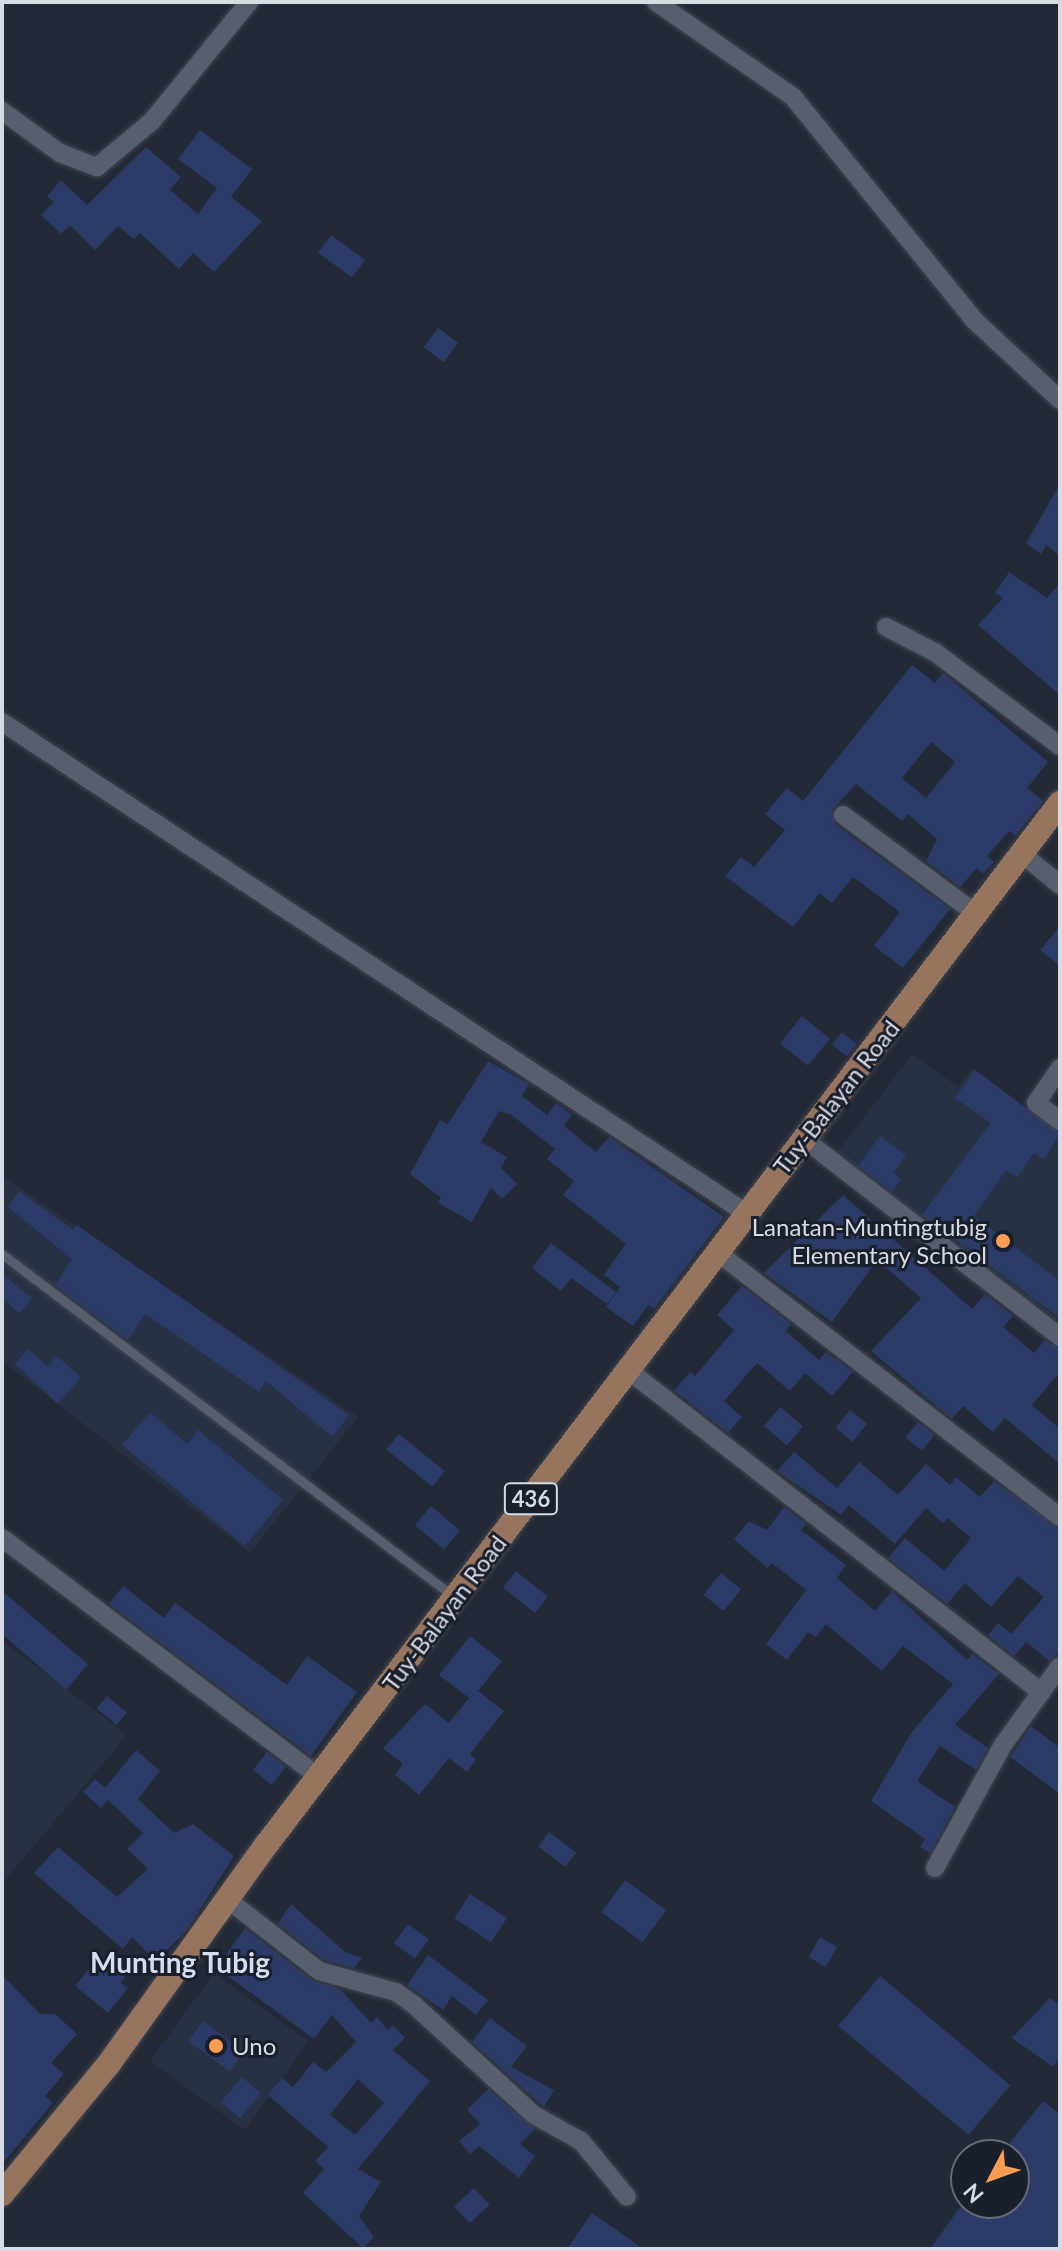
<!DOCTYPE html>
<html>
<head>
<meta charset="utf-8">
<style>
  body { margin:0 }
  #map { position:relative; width:1062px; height:2251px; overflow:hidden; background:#232936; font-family:Lato,sans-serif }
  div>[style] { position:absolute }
  .built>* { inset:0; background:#283043; transform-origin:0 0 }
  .building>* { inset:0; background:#2b3b67; transform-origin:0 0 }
  .roads { filter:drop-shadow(0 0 2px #424651) drop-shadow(0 0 2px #424651) }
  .lane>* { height:9px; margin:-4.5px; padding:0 4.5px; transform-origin:4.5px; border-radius:4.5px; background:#575e6d }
  .street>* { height:18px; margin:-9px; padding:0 9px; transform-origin:9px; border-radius:9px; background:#575e6d }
  .primary>* { height:24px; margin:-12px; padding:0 12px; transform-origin:12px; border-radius:12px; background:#97745d }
  .dots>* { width:22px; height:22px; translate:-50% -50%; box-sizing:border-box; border:4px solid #1a1f2c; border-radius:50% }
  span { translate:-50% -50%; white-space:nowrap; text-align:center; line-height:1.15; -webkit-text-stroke:6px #1a1f2c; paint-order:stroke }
  .shield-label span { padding:2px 6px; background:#1a1f2c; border:2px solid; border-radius:6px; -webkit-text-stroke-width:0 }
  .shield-label { font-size:22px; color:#d7dbe4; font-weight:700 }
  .street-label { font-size:24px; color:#d7dbe4 }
  .poi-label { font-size:24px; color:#d7dbe4 }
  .right { translate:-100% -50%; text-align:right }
  .left { translate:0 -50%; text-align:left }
  .quarter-label { font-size:28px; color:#d6ddef; font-weight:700 }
  .frame { position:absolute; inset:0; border:4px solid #d7dbe4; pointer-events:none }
  .north { position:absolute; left:950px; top:2139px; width:80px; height:80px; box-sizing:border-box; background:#1a1f2c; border:2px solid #666a76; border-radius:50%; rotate:229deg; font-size:22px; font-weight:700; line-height:32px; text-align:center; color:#d7dbe4 }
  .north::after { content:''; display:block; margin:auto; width:28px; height:36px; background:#fc9d53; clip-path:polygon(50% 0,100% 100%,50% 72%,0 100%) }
</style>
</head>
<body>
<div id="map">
  <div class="built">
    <i style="clip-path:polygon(912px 1054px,958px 1087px,972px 1068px,1060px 1135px,1060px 1323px,833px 1158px)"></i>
    <i style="clip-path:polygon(2px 1176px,358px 1417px,250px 1553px,2px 1361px)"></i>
    <i style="clip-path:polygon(2px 1641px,127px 1735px,2px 1884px)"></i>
    <i style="left:214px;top:1973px;width:117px;height:109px;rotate:36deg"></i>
  </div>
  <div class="building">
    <i style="clip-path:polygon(200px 130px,252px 169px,231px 197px,262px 221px,214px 272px,193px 253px,179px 269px,140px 233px,134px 239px,118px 226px,95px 250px,70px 225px,61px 234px,41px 215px,54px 202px,47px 196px,61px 180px,87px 205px,146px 147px,181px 177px,170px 190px,198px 214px,217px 188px,178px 159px)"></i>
    <i style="left:331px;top:235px;width:42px;height:22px;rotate:36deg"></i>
    <i style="left:438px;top:328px;width:25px;height:24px;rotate:37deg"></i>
    <i style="clip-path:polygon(1060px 484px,1060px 556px,1046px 545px,1041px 554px,1026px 543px)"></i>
    <i style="clip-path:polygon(1009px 572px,1047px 598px,1060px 583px,1060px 695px,978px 625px,1003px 598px,995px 593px)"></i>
    <i style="clip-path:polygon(evenodd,912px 665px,935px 683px,943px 673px,1048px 762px,1027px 788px,1043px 801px,1015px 836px,1009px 831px,987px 856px,994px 862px,983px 874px,977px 868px,960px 887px,926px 861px,937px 839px,908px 814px,902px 821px,856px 784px,833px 809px,836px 825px,950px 909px,903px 968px,874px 946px,900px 912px,853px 877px,832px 903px,820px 893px,793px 927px,725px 876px,741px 857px,754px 867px,785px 830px,765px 814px,787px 788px,803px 801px,912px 665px,931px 742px,955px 762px,926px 798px,902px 778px,931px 742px)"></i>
    <i style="clip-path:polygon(1060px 926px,1060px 966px,1040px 950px)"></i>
    <i style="left:802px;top:1016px;width:36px;height:35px;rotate:39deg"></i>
    <i style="left:842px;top:1032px;width:19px;height:16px;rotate:39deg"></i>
    <i style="clip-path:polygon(488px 1061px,529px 1084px,522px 1096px,547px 1115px,556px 1103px,572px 1115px,564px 1126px,596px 1152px,609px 1137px,724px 1217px,654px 1309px,648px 1305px,633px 1326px,606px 1307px,620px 1287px,604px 1275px,626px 1244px,563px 1195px,574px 1181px,547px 1159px,555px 1149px,510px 1114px,499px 1111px,481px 1142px,507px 1157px,501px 1168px,517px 1184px,502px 1199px,491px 1188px,472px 1222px,438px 1203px,441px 1198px,410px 1174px,440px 1120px,448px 1124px)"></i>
    <i style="clip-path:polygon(975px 1070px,1060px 1133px,1044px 1160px,1034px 1153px,1017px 1178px,1006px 1170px,974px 1216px,1060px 1281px,1060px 1318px,922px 1215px,991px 1123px,955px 1098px)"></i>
    <i style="clip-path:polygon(880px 1136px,906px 1155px,893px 1173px,901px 1179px,892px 1192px,858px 1166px)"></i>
    <i style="clip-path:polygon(19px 1191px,73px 1230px,77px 1225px,349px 1415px,332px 1437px,266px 1381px,259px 1392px,145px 1314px,128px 1340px,55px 1285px,72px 1259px,8px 1207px)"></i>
    <i style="clip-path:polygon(843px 1195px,972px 1309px,985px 1294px,1013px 1316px,1003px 1327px,1034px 1353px,1045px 1340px,1060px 1349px,1060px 1372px,1032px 1405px,1060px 1429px,1060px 1464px,1005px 1418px,993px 1432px,963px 1406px,952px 1419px,871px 1351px,921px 1298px,877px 1260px,832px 1322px,764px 1273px)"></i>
    <i style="clip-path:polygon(551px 1243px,616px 1292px,607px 1304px,571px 1278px,561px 1291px,532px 1268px)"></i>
    <i style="clip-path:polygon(2px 1274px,32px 1298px,19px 1313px,2px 1298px)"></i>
    <i style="clip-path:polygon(742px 1286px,791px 1324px,786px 1331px,819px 1360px,826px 1352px,853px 1372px,832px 1396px,805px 1373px,790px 1391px,757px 1363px,724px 1401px,742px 1417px,728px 1433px,674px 1390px,690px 1372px,695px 1376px,734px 1330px,717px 1315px)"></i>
    <i style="clip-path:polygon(28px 1349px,47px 1366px,57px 1356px,81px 1377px,58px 1404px,15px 1364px)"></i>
    <i style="left:780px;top:1407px;width:30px;height:25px;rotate:40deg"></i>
    <i style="left:850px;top:1410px;width:22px;height:23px;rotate:39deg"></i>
    <i style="clip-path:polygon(150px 1412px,187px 1444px,198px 1430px,283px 1500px,245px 1546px,122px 1445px)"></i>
    <i style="left:918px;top:1422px;width:21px;height:20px;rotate:39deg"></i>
    <i style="left:399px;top:1434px;width:59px;height:20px;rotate:39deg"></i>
    <i style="clip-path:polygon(794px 1452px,837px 1488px,859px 1462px,898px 1495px,926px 1464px,950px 1485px,956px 1477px,980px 1497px,994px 1481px,1060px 1529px,1060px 1651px,1049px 1661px,1026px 1642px,1014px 1656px,988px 1635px,998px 1623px,1011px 1634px,1044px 1597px,1018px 1576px,991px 1607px,965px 1583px,947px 1604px,888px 1558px,905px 1538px,944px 1571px,971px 1538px,947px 1518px,943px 1523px,926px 1508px,895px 1544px,849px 1505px,841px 1515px,777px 1471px)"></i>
    <i style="left:431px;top:1506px;width:38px;height:25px;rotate:40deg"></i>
    <i style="clip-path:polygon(784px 1507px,806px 1524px,801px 1530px,846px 1565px,837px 1578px,875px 1611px,892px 1591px,967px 1660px,972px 1654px,999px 1674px,955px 1725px,988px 1748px,976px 1770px,940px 1746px,917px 1781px,955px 1807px,930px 1853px,920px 1847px,925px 1839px,871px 1801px,912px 1732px,953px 1684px,903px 1646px,882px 1671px,826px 1624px,816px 1637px,808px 1632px,787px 1660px,766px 1644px,806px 1590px,772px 1563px,767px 1568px,734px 1539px,749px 1521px,767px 1530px)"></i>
    <i style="left:516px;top:1571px;width:41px;height:21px;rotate:39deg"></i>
    <i style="left:721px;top:1573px;width:26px;height:28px;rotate:39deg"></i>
    <i style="clip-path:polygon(123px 1586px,164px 1618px,175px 1603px,287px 1685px,307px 1656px,357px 1692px,311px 1756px,109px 1604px)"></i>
    <i style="clip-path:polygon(2px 1591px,88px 1664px,66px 1690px,2px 1634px)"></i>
    <i style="clip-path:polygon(470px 1636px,502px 1661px,478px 1691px,504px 1711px,470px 1754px,476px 1760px,467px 1772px,449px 1758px,419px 1795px,395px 1775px,403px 1764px,383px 1748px,425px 1704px,449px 1723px,469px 1698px,439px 1675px)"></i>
    <i style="left:107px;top:1696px;width:26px;height:16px;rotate:40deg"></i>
    <i style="clip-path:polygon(1031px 1726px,1060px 1748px,1060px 1794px,1010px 1757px)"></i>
    <i style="clip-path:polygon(136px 1750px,160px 1771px,138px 1799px,174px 1833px,193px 1824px,234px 1856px,186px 1931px,156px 1961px,132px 1937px,123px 1949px,34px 1873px,58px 1847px,117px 1897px,148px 1869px,127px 1849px,143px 1833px,108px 1800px,101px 1808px,83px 1792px,95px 1779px,105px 1788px)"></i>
    <i style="left:267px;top:1752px;width:24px;height:23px;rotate:38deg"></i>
    <i style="left:549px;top:1832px;width:34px;height:18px;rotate:37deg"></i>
    <i style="left:625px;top:1880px;width:51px;height:40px;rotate:36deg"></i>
    <i style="left:470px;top:1894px;width:44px;height:29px;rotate:33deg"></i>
    <i style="clip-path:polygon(291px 1904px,345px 1952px,362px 1958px,354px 1968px,324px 1960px,278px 1924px)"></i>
    <i style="left:408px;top:1924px;width:26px;height:24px;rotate:36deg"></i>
    <i style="clip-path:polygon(evenodd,245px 1928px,312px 1980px,340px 1989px,371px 2023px,377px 2017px,388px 2030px,393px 2025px,405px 2038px,393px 2050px,430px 2081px,358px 2169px,381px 2182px,359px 2216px,374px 2237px,363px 2248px,303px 2193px,324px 2169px,315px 2161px,328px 2147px,268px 2095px,282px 2078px,293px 2087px,313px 2062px,326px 2072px,356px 2042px,332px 2015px,314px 2039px,228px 1976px,218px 1966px,245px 1928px,358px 2079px,384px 2103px,355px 2135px,330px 2115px,358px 2079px)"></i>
    <i style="left:820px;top:1937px;width:20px;height:23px;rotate:30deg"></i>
    <i style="clip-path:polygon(428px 1955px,488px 2000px,476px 2015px,452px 1996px,443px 2010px,407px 1985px)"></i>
    <i style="clip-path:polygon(100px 1956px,125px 1977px,121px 1983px,128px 1988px,108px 2013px,75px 1986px)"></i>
    <i style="clip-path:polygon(2px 1975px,40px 2014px,55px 2014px,77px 2034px,51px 2063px,64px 2074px,45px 2096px,53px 2103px,2px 2164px)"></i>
    <i style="left:880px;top:1976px;width:170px;height:65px;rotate:40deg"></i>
    <i style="clip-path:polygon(1050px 1998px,1060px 2005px,1060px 2057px,1053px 2067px,1012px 2038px)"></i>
    <i style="clip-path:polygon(490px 2018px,527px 2046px,511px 2067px,554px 2090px,544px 2107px,472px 2042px)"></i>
    <i style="left:203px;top:2021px;width:51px;height:25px;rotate:36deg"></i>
    <i style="left:242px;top:2077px;width:25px;height:33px;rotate:40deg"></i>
    <i style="clip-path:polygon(488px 2089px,535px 2129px,520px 2144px,535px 2156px,519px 2178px,479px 2146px,470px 2154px,459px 2141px,480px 2124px,467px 2110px)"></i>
    <i style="clip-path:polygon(1043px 2101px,1060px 2114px,1060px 2249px,930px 2249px,963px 2203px,1014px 2203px,1014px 2155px,1000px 2155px)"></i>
    <i style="left:474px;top:2188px;width:23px;height:27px;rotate:47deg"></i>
    <i style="clip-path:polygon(592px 2213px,644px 2249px,567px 2249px)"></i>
  </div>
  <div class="roads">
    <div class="lane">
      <i style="left:2px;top:1254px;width:566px;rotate:37.17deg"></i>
    </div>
    <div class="street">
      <i style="left:656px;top:2px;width:167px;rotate:34.7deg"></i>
      <i style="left:793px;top:97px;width:287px;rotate:50.9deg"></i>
      <i style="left:974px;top:320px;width:117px;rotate:42.9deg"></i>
      <i style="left:2px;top:111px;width:72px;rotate:35.9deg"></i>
      <i style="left:60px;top:153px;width:40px;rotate:21deg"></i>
      <i style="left:97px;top:167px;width:72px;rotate:-39.9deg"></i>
      <i style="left:152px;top:121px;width:154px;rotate:-50.8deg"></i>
      <i style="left:886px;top:627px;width:56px;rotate:27.5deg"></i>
      <i style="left:936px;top:653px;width:155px;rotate:36.9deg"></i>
      <i style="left:2px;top:722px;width:891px;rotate:33.42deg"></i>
      <i style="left:843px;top:815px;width:164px;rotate:36.6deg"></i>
      <i style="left:1021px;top:853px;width:50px;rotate:39.4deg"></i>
      <i style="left:1060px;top:1068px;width:42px;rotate:124.4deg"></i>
      <i style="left:1036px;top:1103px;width:30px;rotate:37deg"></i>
      <i style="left:804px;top:1139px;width:324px;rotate:37.7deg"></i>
      <i style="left:717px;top:1252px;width:433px;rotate:37.7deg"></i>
      <i style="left:628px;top:1370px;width:524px;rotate:37.94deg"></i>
      <i style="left:2px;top:1538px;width:399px;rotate:37deg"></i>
      <i style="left:935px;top:1868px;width:141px;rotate:-61.1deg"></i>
      <i style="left:1003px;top:1745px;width:97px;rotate:-54.2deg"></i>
      <i style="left:227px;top:1899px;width:117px;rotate:38deg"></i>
      <i style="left:319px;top:1971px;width:80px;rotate:15.3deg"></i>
      <i style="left:396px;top:1992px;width:21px;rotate:35deg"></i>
      <i style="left:413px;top:2004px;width:164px;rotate:42.5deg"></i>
      <i style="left:534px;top:2115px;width:54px;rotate:29deg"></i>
      <i style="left:581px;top:2141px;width:72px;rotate:50.6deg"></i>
    </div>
    <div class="primary">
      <i style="left:2px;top:2194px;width:167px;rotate:-50.6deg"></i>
      <i style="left:108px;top:2065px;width:272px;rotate:-54.3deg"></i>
      <i style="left:267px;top:1844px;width:1309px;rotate:-52.7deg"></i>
    </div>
  </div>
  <div class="dots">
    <i style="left:1003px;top:1241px;background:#fc9d53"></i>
    <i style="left:216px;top:2046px;background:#fc9d53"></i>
  </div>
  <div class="shield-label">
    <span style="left:531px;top:1499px">436</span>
  </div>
  <div class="street-label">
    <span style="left:836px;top:1097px;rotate:-52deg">Tuy-Balayan Road</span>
    <span style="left:444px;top:1613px;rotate:-53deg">Tuy-Balayan Road</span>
  </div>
  <div class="poi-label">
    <span class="right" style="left:987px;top:1241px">Lanatan-Muntingtubig<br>Elementary School</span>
    <span class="left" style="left:232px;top:2046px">Uno</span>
  </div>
  <div class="quarter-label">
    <span style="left:180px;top:1962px">Munting Tubig</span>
  </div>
  <div class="frame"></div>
  <div class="north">N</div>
</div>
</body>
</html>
